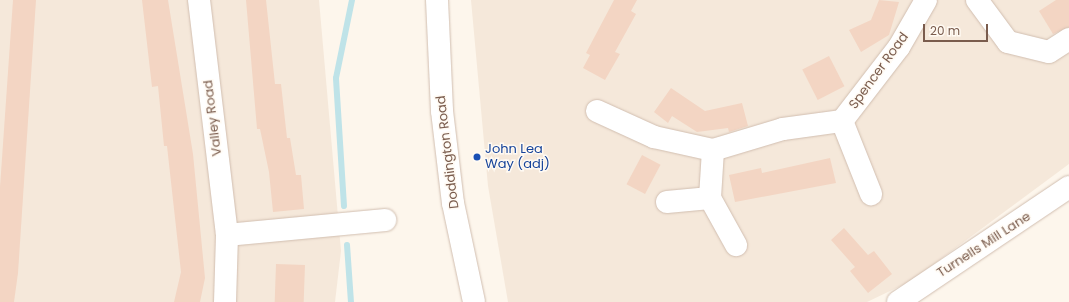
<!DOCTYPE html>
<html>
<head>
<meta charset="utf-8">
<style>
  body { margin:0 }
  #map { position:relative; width:1069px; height:302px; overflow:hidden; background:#fdf6ec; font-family:Poppins,sans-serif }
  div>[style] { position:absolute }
  .residential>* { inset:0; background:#f5e8da }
  .stream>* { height:6px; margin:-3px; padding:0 3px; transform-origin:3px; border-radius:3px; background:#bfe3e8 }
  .building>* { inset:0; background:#f3d5c3; transform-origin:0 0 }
  .roads { filter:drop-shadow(0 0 1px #d1beb0) drop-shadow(0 0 1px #d1beb0) }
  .minor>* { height:22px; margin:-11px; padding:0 11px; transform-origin:11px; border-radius:11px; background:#fff }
  .tertiary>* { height:22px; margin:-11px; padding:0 11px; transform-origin:11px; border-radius:11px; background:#fff }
  .secondary>* { height:22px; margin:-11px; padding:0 11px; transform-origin:11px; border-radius:11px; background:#fff }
  .dots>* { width:11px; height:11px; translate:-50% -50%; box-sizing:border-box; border:2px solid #fffaf3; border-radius:50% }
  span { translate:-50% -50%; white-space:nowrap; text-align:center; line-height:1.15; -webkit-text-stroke:3px #fffaf3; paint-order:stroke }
  .street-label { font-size:13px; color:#7a5c4d }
  .transit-label { font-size:13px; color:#164399 }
  .left { translate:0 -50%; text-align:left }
  .scale { position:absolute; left:923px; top:24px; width:65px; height:18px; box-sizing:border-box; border:2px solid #7a5c4d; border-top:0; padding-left:5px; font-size:12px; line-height:14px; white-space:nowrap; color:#7a5c4d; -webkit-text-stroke:3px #fffaf3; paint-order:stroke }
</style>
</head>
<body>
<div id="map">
  <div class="residential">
    <i style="clip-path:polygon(0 0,319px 0,341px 251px,335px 302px,0 302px)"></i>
    <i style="clip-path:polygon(471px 0,1069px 0,1069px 164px,911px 281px,867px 302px,508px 302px,488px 186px)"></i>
  </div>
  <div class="stream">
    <i style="left:344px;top:206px;width:128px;rotate:-93.6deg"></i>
    <i style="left:336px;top:78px;width:80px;rotate:-78.4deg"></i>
    <i style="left:347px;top:245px;width:57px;rotate:86deg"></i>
  </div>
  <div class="building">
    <i style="clip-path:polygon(13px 0,36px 0,18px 273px,14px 302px,0 302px,0 187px)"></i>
    <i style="clip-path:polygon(142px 0,168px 0,193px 154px,205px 278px,200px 302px,174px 302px,181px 272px,167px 146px,164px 146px,158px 86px,152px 87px)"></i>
    <i style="clip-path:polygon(246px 0,266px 0,275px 84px,281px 84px,287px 138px,290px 138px,296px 175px,301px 175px,304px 209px,273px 212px,269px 172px,260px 129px,257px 129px)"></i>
    <i style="clip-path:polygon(614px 0,637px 0,631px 11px,636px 14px,615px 52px,620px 54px,605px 80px,583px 68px,590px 55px,586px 53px)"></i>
    <i style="clip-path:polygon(879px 0,899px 2px,889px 35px,861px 52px,849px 30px,871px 20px)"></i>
    <i style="clip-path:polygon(1056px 0,1069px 0,1069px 27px,1053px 34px,1039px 11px)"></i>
    <i style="left:829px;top:56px;width:34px;height:30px;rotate:63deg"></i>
    <i style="clip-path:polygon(671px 88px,705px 111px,742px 103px,748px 126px,729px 132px,728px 128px,697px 132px,672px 116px,668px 123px,654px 112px)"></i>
    <i style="left:642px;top:155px;width:21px;height:33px;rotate:28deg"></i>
    <i style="clip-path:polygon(830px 158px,836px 183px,735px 202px,729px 175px,761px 168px,762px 173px)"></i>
    <i style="clip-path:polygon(844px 228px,868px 255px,874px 251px,892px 274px,868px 293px,850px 271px,855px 267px,831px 240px)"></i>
    <i style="left:276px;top:264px;width:29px;height:38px;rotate:2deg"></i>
  </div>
  <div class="roads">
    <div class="minor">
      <i style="left:199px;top:0;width:237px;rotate:83.2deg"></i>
      <i style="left:227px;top:235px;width:67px;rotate:91.7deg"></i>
      <i style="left:977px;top:0;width:52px;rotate:53.6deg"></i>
      <i style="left:1008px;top:42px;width:42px;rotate:13.7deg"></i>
      <i style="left:1049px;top:52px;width:24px;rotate:-33deg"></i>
      <i style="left:597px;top:111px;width:63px;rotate:24.5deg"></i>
      <i style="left:654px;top:137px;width:60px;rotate:12.4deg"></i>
      <i style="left:713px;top:150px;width:73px;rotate:-16.7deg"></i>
      <i style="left:783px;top:129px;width:60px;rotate:-7.7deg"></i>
      <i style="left:842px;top:121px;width:93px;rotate:-52.4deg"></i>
      <i style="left:899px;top:47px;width:54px;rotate:-60.1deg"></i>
      <i style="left:842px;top:121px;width:79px;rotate:68.3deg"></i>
      <i style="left:713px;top:150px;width:48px;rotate:93.6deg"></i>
      <i style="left:710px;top:198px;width:54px;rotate:61deg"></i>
      <i style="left:667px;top:202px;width:43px;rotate:-5.3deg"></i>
      <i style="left:227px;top:235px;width:159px;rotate:-5.4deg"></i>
    </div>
    <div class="tertiary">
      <i style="left:437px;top:0;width:111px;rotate:87.4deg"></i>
      <i style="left:442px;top:111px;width:93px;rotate:83.2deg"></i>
      <i style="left:453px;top:203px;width:101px;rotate:78deg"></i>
    </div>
    <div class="secondary">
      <i style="left:898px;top:302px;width:206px;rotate:-33.9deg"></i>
    </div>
  </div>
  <div class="dots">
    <i style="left:477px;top:157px;background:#1a4fb4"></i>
  </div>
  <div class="street-label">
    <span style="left:879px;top:71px;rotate:-54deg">Spencer Road</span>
    <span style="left:213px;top:118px;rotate:-97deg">Valley Road</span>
    <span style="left:448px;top:152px;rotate:-97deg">Doddington Road</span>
    <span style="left:984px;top:245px;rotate:-33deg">Turnells Mill Lane</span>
  </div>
  <div class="transit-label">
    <span class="left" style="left:485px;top:157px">John Lea<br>Way (adj)</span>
  </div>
  <div class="scale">20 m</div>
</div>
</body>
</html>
